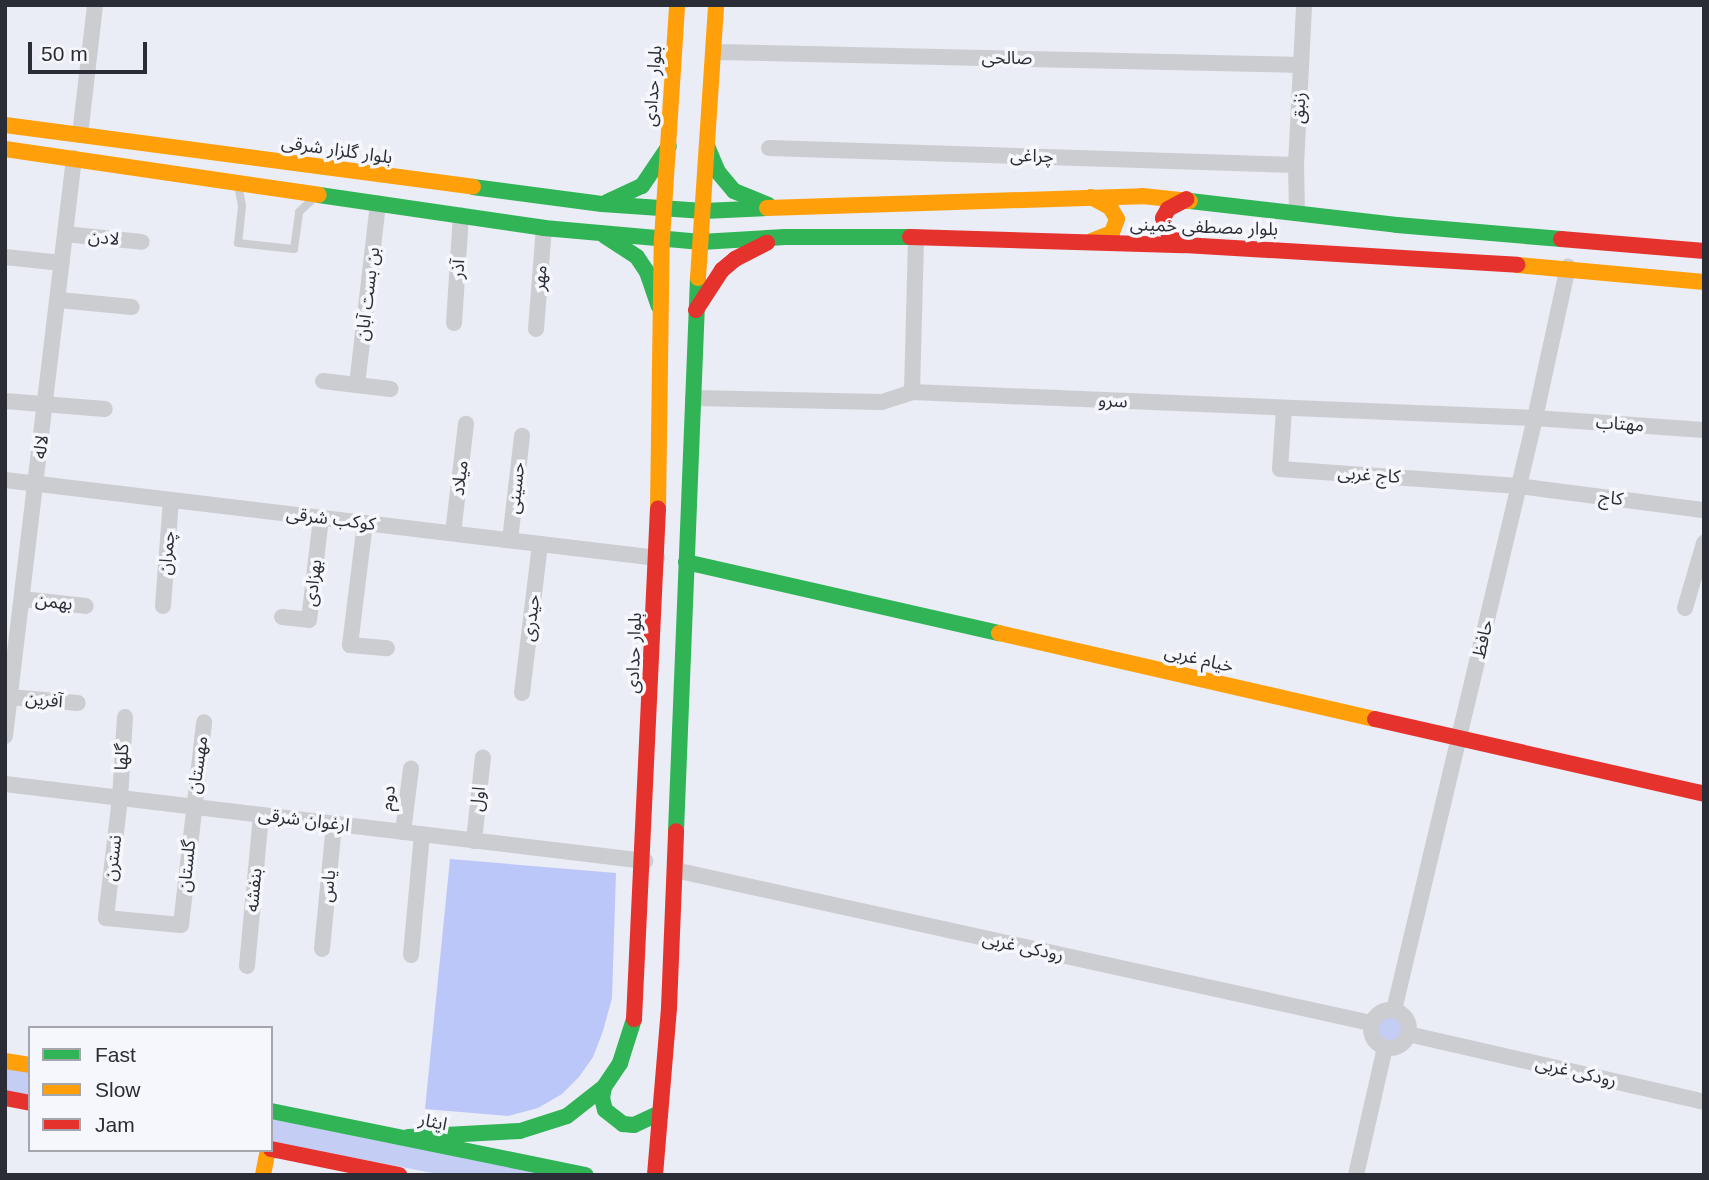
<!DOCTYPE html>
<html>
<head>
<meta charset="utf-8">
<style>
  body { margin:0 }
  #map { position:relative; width:1709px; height:1180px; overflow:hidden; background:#eaecf6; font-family:Arial,"Noto Sans Arabic",sans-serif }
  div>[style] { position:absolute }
  .green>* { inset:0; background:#c4cdf3 }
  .round { border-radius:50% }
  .forest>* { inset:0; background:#bcc7f9 }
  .lane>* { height:8px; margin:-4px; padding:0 4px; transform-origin:4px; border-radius:4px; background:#cccdd1 }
  .street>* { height:16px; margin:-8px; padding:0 8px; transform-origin:8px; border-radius:8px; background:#cccdd1 }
  .street>.ring { margin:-8px; padding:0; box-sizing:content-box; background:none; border:16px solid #cccdd1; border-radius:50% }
  .fast>* { height:16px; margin:-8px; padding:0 8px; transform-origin:8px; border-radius:8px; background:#30b455 }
  .slow>* { height:16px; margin:-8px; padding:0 8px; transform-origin:8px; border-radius:8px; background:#ff9f0a }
  .jam>* { height:16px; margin:-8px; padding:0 8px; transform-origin:8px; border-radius:8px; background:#e5322d }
  span { translate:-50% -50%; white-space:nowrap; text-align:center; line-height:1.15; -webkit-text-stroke:7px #f6f7fc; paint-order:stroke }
  .street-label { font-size:18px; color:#2a2d36 }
  .frame { position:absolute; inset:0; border:7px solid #2a2d36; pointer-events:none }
  .legend { position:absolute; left:28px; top:1026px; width:245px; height:126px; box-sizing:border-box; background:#f6f7fc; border:2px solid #a4a6ad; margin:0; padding:9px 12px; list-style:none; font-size:21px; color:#2a2d36 }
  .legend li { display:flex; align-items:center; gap:14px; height:35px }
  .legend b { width:35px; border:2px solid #a4a6ad }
  .scale { position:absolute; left:28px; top:42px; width:119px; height:32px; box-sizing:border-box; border:4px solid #2a2d36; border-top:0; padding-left:9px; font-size:21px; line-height:24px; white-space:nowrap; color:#2a2d36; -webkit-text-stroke:5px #f6f7fc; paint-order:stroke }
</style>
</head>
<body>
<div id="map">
  <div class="green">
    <i class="round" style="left:1374px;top:1012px;width:32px;height:32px"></i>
    <i style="clip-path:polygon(5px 1066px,30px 1071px,30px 1095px,5px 1091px)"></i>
    <i style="clip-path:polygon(271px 1119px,555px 1175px,443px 1175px,271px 1142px)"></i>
  </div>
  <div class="forest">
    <i style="clip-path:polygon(450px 859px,616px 873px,612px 998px,603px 1031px,593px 1057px,579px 1077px,562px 1094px,538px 1108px,508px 1116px,425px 1109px)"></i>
  </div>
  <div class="lane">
    <i style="left:238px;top:185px;width:21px;rotate:79deg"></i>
    <i style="left:242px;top:206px;width:37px;rotate:96deg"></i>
    <i style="left:238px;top:243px;width:56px;rotate:6.1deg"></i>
    <i style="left:294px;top:249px;width:37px;rotate:-82deg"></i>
    <i style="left:299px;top:212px;width:18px;rotate:-43deg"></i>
  </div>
  <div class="street">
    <i style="left:714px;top:52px;width:587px;rotate:1.27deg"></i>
    <i style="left:80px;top:135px;width:131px;rotate:-83.4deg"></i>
    <i style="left:769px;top:148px;width:527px;rotate:1.85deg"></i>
    <i style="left:1297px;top:212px;width:47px;rotate:-91.2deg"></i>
    <i style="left:1296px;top:165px;width:160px;rotate:-87.1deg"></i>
    <i style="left:65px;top:234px;width:77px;rotate:5.9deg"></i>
    <i style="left:5px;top:257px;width:57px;rotate:6deg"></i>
    <i style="left:59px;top:300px;width:73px;rotate:5.5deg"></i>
    <i style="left:454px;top:323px;width:108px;rotate:-86.3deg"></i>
    <i style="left:536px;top:329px;width:101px;rotate:-85.5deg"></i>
    <i style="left:323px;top:381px;width:68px;rotate:6.7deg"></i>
    <i style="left:357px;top:385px;width:183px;rotate:-83.4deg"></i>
    <i style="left:912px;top:392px;width:155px;rotate:-88.5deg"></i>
    <i style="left:693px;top:398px;width:189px;rotate:1.2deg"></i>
    <i style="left:882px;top:402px;width:32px;rotate:-18deg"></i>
    <i style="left:912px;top:392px;width:624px;rotate:2.39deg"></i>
    <i style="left:1535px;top:418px;width:169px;rotate:4.1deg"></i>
    <i style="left:5px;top:401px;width:100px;rotate:4.6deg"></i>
    <i style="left:1284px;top:409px;width:60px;rotate:93.8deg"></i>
    <i style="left:1280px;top:469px;width:239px;rotate:4.1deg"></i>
    <i style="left:1518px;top:486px;width:188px;rotate:7.4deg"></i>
    <i style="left:5px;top:480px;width:657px;rotate:6.82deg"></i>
    <i style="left:365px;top:523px;width:123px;rotate:97deg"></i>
    <i style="left:350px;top:645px;width:37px;rotate:5deg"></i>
    <i style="left:453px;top:533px;width:110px;rotate:-83.2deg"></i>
    <i style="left:510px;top:540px;width:105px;rotate:-83.4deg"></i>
    <i style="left:22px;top:599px;width:64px;rotate:6.2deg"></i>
    <i style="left:163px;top:606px;width:106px;rotate:-85.7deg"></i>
    <i style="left:1685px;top:608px;width:68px;rotate:-73.7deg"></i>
    <i style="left:282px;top:617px;width:27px;rotate:6deg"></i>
    <i style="left:309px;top:620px;width:103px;rotate:-83.3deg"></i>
    <i style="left:522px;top:693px;width:150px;rotate:-83.1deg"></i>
    <i style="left:10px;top:697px;width:68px;rotate:5deg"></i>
    <i style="left:125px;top:717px;width:81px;rotate:93.5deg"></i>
    <i style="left:120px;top:798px;width:121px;rotate:96.7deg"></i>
    <i style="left:106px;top:918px;width:75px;rotate:5.3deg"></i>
    <i style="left:181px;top:925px;width:204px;rotate:-83.5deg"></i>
    <i style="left:5px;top:736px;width:582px;rotate:-83.19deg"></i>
    <i style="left:5px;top:784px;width:645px;rotate:6.86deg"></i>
    <i style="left:403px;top:832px;width:64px;rotate:-82.8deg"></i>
    <i style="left:474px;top:841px;width:84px;rotate:-83.9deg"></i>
    <i style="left:675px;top:870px;width:713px;rotate:12.4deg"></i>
    <i style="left:322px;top:949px;width:126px;rotate:-84.5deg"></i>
    <i style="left:411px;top:955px;width:121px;rotate:-84.8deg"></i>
    <i style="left:247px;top:966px;width:152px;rotate:-84.7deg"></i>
    <i style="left:1394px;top:1010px;width:609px;rotate:-76.6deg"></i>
    <i style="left:1535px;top:418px;width:155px;rotate:-77.7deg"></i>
    <i class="ring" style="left:1371px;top:1010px;width:22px;height:22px"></i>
    <i style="left:1408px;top:1034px;width:304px;rotate:12.9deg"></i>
    <i style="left:1356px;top:1175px;width:131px;rotate:-77.2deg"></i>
  </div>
  <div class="fast">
    <i style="left:707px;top:146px;width:28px;rotate:67deg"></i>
    <i style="left:718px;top:172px;width:25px;rotate:50deg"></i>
    <i style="left:734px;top:191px;width:37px;rotate:22deg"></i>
    <i style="left:473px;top:187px;width:130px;rotate:7.5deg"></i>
    <i style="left:602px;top:204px;width:102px;rotate:3.9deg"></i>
    <i style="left:704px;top:211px;width:63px;rotate:-2.7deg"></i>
    <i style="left:319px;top:195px;width:227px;rotate:8.3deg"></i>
    <i style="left:544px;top:228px;width:158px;rotate:5.1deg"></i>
    <i style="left:701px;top:242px;width:84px;rotate:-3.4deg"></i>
    <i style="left:785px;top:237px;width:125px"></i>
    <i style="left:1190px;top:201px;width:208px;rotate:6.6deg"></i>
    <i style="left:1397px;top:225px;width:165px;rotate:4.9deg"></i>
    <i style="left:607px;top:202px;width:38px;rotate:-25deg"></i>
    <i style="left:642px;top:186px;width:48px;rotate:-56deg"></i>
    <i style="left:605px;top:236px;width:38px;rotate:33deg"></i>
    <i style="left:637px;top:257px;width:18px;rotate:56deg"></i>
    <i style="left:647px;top:272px;width:36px;rotate:71deg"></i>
    <i style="left:686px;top:562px;width:321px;rotate:12.8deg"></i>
    <i style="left:676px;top:831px;width:553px;rotate:-87.72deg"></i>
    <i style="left:604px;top:1087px;width:11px;rotate:100deg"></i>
    <i style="left:602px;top:1098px;width:12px;rotate:76deg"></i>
    <i style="left:605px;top:1110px;width:23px;rotate:38deg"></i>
    <i style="left:623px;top:1124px;width:11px;rotate:5deg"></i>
    <i style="left:634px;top:1125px;width:29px;rotate:-25deg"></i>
    <i style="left:271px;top:1111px;width:321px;rotate:11.5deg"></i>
    <i style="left:408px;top:1137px;width:112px;rotate:-3.1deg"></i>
    <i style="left:520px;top:1131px;width:49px;rotate:-17.7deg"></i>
    <i style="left:567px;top:1116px;width:47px;rotate:-38.1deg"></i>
    <i style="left:604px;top:1087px;width:29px;rotate:-56deg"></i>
    <i style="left:620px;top:1063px;width:46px;rotate:-72.3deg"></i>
  </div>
  <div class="slow">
    <i style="left:5px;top:125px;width:472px;rotate:7.5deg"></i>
    <i style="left:5px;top:149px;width:317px;rotate:8.3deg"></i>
    <i style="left:1091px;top:197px;width:21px;rotate:28deg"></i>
    <i style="left:1110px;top:207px;width:14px;rotate:60deg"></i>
    <i style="left:1117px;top:219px;width:15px;rotate:110deg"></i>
    <i style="left:1112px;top:233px;width:22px;rotate:159deg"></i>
    <i style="left:767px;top:208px;width:375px;rotate:-1.8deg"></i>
    <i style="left:1142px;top:196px;width:48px;rotate:5.9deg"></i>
    <i style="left:1517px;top:265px;width:188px;rotate:5.2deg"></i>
    <i style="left:698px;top:278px;width:274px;rotate:-86.2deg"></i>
    <i style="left:658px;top:509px;width:270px;rotate:-89.2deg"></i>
    <i style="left:662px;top:239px;width:234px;rotate:-86.3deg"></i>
    <i style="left:999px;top:633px;width:386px;rotate:12.9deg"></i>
    <i style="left:5px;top:1061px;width:25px;rotate:9deg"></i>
    <i style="left:263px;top:1175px;width:25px;rotate:-79deg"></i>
  </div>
  <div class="jam">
    <i style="left:910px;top:237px;width:274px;rotate:1.7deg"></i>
    <i style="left:1184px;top:245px;width:334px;rotate:3.4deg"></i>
    <i style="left:1561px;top:239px;width:144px;rotate:4.8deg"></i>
    <i style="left:1184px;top:245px;width:18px;rotate:-146deg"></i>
    <i style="left:1169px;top:235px;width:18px;rotate:-109deg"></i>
    <i style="left:1163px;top:218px;width:10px;rotate:-61deg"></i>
    <i style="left:1168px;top:209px;width:21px;rotate:-28deg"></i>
    <i style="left:696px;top:310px;width:48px;rotate:-57deg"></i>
    <i style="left:722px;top:270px;width:17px;rotate:-40deg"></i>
    <i style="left:735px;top:259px;width:36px;rotate:-27deg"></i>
    <i style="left:1375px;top:719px;width:337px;rotate:12.8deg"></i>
    <i style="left:634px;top:1019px;width:511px;rotate:-87.31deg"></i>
    <i style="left:5px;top:1098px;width:25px;rotate:11deg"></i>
    <i style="left:271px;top:1149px;width:131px;rotate:11.5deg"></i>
    <i style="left:655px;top:1175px;width:168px;rotate:-85.2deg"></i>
    <i style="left:669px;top:1008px;width:177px;rotate:-87.7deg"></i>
  </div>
  <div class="street-label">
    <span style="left:1007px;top:58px;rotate:1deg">صالحی</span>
    <span style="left:653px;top:86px;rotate:-86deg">بلوار حدادی</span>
    <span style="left:1299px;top:108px;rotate:-87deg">زنبق</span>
    <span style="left:337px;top:150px;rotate:8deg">بلوار گلزار شرقی</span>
    <span style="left:1032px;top:156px;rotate:2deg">چراغی</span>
    <span style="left:1204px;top:227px;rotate:2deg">بلوار مصطفی خمینی</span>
    <span style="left:104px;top:238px;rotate:6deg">لادن</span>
    <span style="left:458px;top:269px;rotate:-86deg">آذر</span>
    <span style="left:540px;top:278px;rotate:-86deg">مهر</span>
    <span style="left:368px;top:294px;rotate:-83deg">بن بست آبان</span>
    <span style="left:1113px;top:401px;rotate:3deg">سرو</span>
    <span style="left:1620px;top:424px;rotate:4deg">مهتاب</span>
    <span style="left:41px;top:447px;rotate:-82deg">لاله</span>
    <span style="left:1369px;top:475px;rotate:4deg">کاج غربی</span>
    <span style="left:460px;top:478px;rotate:-83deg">میلاد</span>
    <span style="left:516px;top:488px;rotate:-84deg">حسینی</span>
    <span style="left:1611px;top:498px;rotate:7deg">کاج</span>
    <span style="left:331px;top:519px;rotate:7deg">کوکب شرقی</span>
    <span style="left:167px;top:553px;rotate:-85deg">چمران</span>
    <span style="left:313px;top:583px;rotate:-83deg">بهزادی</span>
    <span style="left:54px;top:602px;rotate:7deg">بهمن</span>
    <span style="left:531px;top:618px;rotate:-83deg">حیدری</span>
    <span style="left:1483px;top:639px;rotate:-77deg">حافظ</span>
    <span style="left:634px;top:653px;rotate:-88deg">بلوار حدادی</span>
    <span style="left:1199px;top:659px;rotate:13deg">خیام غربی</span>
    <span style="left:44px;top:700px;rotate:5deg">آفرین</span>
    <span style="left:122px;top:757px;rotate:-87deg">گلها</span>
    <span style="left:198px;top:765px;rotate:-82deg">مهستان</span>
    <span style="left:388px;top:798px;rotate:-83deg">دوم</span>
    <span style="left:478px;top:799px;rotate:-84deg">اول</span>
    <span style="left:304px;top:820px;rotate:7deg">ارغوان شرقی</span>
    <span style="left:113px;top:858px;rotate:-83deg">نسترن</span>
    <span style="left:187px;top:866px;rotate:-84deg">گلستان</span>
    <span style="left:328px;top:886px;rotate:-84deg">یاس</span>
    <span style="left:254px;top:890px;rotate:-85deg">بنفشه</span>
    <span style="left:1023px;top:947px;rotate:12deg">رودکی غربی</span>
    <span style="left:1576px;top:1072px;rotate:13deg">رودکی غربی</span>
    <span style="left:433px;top:1122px;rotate:12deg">ایثار</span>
  </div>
  <div class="frame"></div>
  <ul class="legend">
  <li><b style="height:9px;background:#30b455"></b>Fast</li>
  <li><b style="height:9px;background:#ff9f0a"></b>Slow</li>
  <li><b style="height:9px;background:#e5322d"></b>Jam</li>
  </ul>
  <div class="scale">50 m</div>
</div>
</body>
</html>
